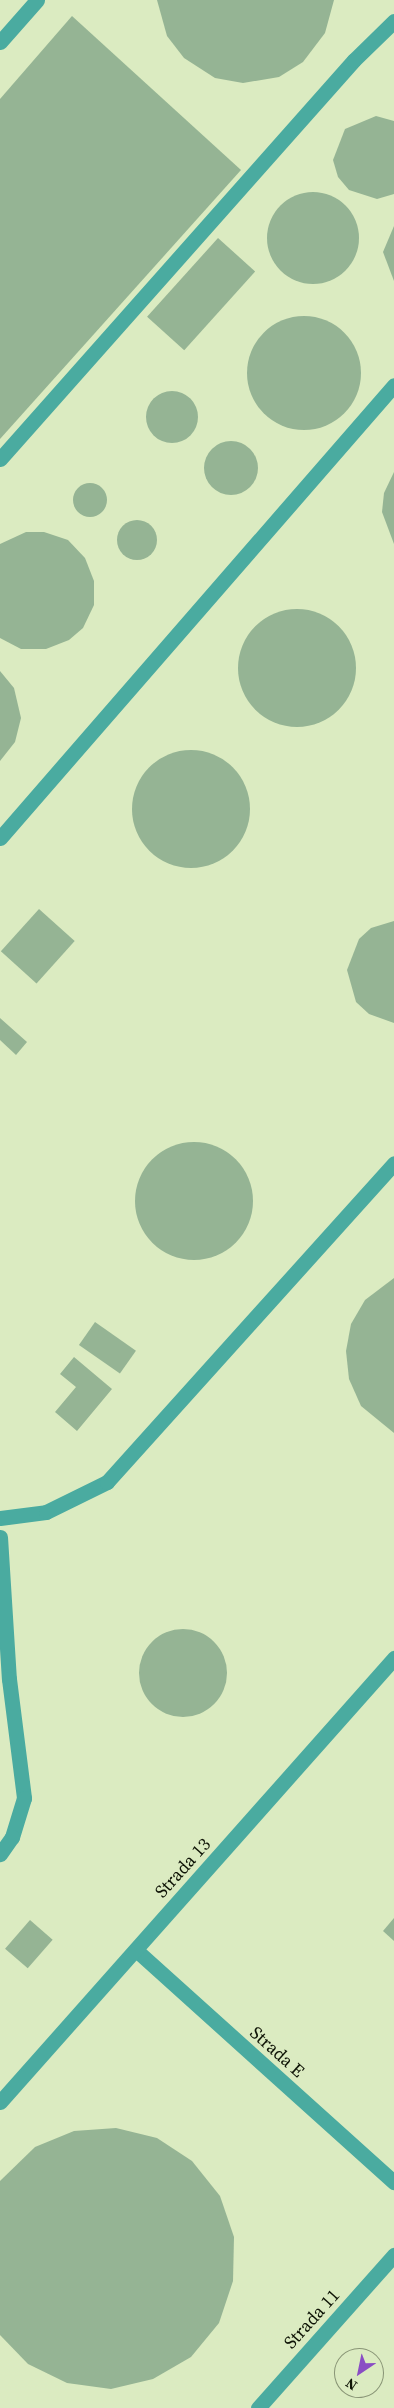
<!DOCTYPE html>
<html>
<head>
<meta charset="utf-8">
<style>
  body { margin:0 }
  #map { position:relative; width:394px; height:2408px; overflow:hidden; background:#dbebc1; font-family:"Source Serif 4",serif }
  div>[style] { position:absolute }
  .building>* { inset:0; background:#95b494; transform-origin:0 0 }
  .round { border-radius:50% }
  .minor>* { height:15px; margin:-7.5px; padding:0 7.5px; transform-origin:7.5px; border-radius:7.5px; background:#4aaba0 }
  span { translate:-50% -50%; white-space:nowrap; text-align:center; line-height:1.15; -webkit-text-stroke:4px #dbebc1; paint-order:stroke }
  .street-label { font-size:18px; color:#0f1406 }
  .north { position:absolute; left:334px; top:2348px; width:50px; height:50px; box-sizing:border-box; background:#dbebc1; border:1px solid #899576; border-radius:50%; rotate:214deg; font-size:14px; font-weight:700; line-height:20px; text-align:center; color:#0f1406 }
  .north::after { content:''; display:block; margin:auto; width:18px; height:22px; background:#8a4dc4; clip-path:polygon(50% 0,100% 100%,50% 72%,0 100%) }
</style>
</head>
<body>
<div id="map">
  <div class="building">
    <i style="clip-path:polygon(157px 0,334px 0,325px 33px,303px 62px,279px 77px,243px 83px,215px 78px,184px 58px,167px 36px)"></i>
    <i style="clip-path:polygon(72px 16px,241px 170px,0 439px,0 99px)"></i>
    <i style="clip-path:polygon(376px 116px,394px 121px,394px 194px,377px 199px,349px 190px,338px 177px,333px 160px,345px 129px)"></i>
    <i class="round" style="left:267px;top:192px;width:92px;height:92px"></i>
    <i style="clip-path:polygon(394px 226px,394px 281px,383px 252px)"></i>
    <i style="left:218px;top:238px;width:50px;height:106px;rotate:42deg"></i>
    <i class="round" style="left:247px;top:316px;width:114px;height:114px"></i>
    <i class="round" style="left:146px;top:391px;width:52px;height:52px"></i>
    <i class="round" style="left:204px;top:441px;width:54px;height:54px"></i>
    <i style="clip-path:polygon(394px 472px,394px 544px,382px 512px,384px 493px)"></i>
    <i class="round" style="left:73px;top:483px;width:34px;height:34px"></i>
    <i class="round" style="left:117px;top:520px;width:40px;height:40px"></i>
    <i style="clip-path:polygon(26px 532px,44px 532px,68px 540px,85px 558px,94px 581px,94px 605px,83px 628px,69px 640px,46px 649px,21px 649px,0 638px,0 544px)"></i>
    <i class="round" style="left:238px;top:609px;width:118px;height:118px"></i>
    <i style="clip-path:polygon(0 671px,14px 688px,21px 718px,15px 742px,0 761px)"></i>
    <i class="round" style="left:132px;top:750px;width:118px;height:118px"></i>
    <i style="left:39px;top:909px;width:48px;height:57px;rotate:42deg"></i>
    <i style="clip-path:polygon(394px 921px,394px 1023px,369px 1014px,356px 1002px,347px 970px,359px 939px,371px 928px)"></i>
    <i style="clip-path:polygon(0 1018px,27px 1042px,16px 1055px,0 1040px)"></i>
    <i class="round" style="left:135px;top:1142px;width:118px;height:118px"></i>
    <i style="clip-path:polygon(394px 1278px,394px 1433px,361px 1406px,349px 1379px,346px 1351px,351px 1324px,365px 1300px)"></i>
    <i style="left:95px;top:1322px;width:50px;height:28px;rotate:35deg"></i>
    <i style="clip-path:polygon(74px 1357px,112px 1389px,77px 1431px,55px 1412px,76px 1387px,60px 1374px)"></i>
    <i class="round" style="left:139px;top:1629px;width:88px;height:88px"></i>
    <i style="clip-path:polygon(394px 1918px,394px 1941px,383px 1931px)"></i>
    <i style="left:30px;top:1920px;width:30px;height:38px;rotate:41deg"></i>
    <i style="clip-path:polygon(116px 2128px,157px 2138px,192px 2161px,220px 2196px,234px 2237px,233px 2281px,219px 2323px,191px 2357px,153px 2379px,111px 2389px,67px 2383px,28px 2364px,0 2335px,0 2181px,35px 2147px,74px 2131px)"></i>
  </div>
  <div class="minor">
    <i style="left:0;top:42px;width:56px;rotate:-48.6deg"></i>
    <i style="left:0;top:459px;width:533px;rotate:-48.42deg"></i>
    <i style="left:354px;top:60px;width:56px;rotate:-44.3deg"></i>
    <i style="left:0;top:838px;width:600px;rotate:-48.98deg"></i>
    <i style="left:0;top:1518px;width:46px;rotate:-7.4deg"></i>
    <i style="left:46px;top:1512px;width:68px;rotate:-26.2deg"></i>
    <i style="left:107px;top:1482px;width:429px;rotate:-48deg"></i>
    <i style="left:0;top:1537px;width:142px;rotate:86.4deg"></i>
    <i style="left:9px;top:1679px;width:120px;rotate:82.8deg"></i>
    <i style="left:24px;top:1798px;width:41px;rotate:107.1deg"></i>
    <i style="left:12px;top:1837px;width:21px;rotate:125deg"></i>
    <i style="left:136px;top:1950px;width:347px;rotate:42deg"></i>
    <i style="left:0;top:2102px;width:594px;rotate:-48.41deg"></i>
    <i style="left:258px;top:2408px;width:205px;rotate:-48.4deg"></i>
  </div>
  <div class="street-label">
    <span style="left:183px;top:1868px;rotate:-48deg">Strada 13</span>
    <span style="left:277px;top:2052px;rotate:42deg">Strada E</span>
    <span style="left:312px;top:2319px;rotate:-48deg">Strada 11</span>
  </div>
  <div class="north">N</div>
</div>
</body>
</html>
